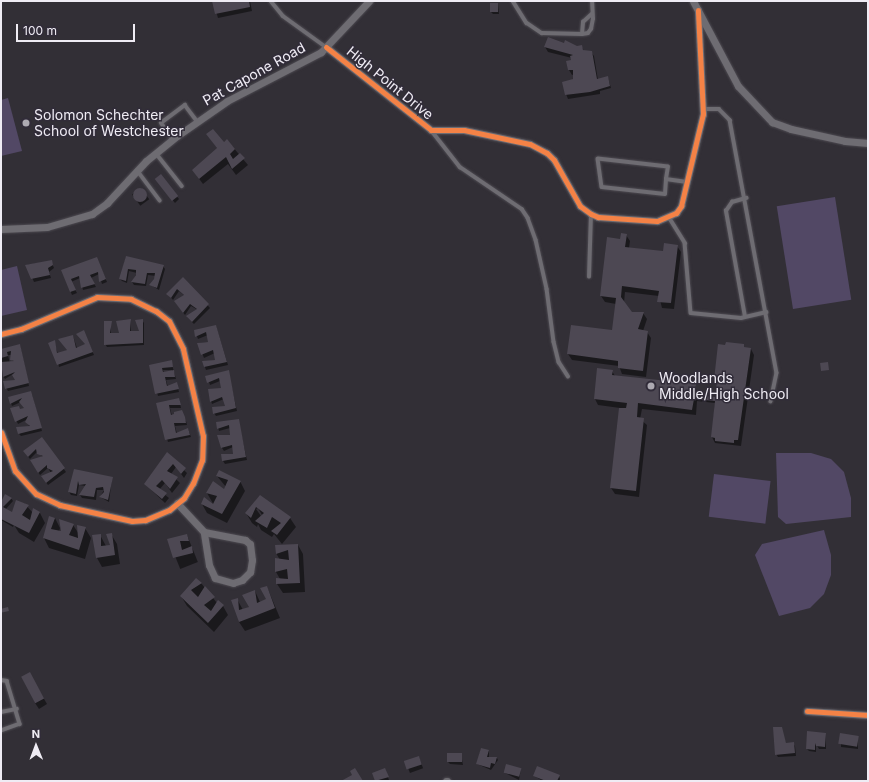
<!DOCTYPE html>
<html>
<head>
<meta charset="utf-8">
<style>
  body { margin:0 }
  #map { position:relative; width:869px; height:782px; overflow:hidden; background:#322f36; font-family:Inter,sans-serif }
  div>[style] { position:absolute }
  .green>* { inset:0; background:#524865; transform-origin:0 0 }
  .shadow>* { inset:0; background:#0007; transform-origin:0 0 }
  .building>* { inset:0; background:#4d4853; transform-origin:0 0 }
  .round { border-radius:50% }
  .roads { filter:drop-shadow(0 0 1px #4d4a51) drop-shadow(0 0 1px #4d4a51) }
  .lane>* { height:3.5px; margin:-1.75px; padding:0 1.75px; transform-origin:1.75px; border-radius:1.75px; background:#6e6c72 }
  .street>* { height:7px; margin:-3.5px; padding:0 3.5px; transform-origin:3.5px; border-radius:3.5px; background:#6e6c72 }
  .cycleway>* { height:5px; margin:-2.5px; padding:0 2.5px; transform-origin:2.5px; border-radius:2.5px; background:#f48246 }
  .dots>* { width:11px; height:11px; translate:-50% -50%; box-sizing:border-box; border:2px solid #312c39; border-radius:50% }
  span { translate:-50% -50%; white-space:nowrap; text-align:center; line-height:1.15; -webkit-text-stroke:3px #312c39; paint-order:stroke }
  .street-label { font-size:14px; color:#efecf4 }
  .poi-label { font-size:14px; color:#efecf4 }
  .left { translate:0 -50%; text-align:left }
  .frame { position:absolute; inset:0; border:2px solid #efecf4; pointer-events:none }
  .north { position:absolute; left:16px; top:726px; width:40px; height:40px; -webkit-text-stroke:3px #312c39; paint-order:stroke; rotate:359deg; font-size:11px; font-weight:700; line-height:16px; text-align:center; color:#efecf4 }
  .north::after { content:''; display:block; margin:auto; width:14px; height:18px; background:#efecf4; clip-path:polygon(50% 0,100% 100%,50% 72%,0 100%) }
  .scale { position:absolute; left:16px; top:24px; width:119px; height:18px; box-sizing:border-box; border:2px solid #efecf4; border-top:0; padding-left:5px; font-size:12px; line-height:14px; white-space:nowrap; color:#efecf4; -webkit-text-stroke:3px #312c39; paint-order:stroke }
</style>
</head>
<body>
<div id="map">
  <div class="green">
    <i style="clip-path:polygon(8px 98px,22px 151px,1px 156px,1px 100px)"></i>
    <i style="left:835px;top:197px;width:104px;height:59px;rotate:81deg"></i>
    <i style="clip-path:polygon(17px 266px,27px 310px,1px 316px,1px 270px)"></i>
    <i style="clip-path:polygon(776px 453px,811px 453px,831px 459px,844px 472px,851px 498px,851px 517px,786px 524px,778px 517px)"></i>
    <i style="left:714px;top:474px;width:57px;height:43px;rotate:7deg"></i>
    <i style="clip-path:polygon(824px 530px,831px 555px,831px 575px,824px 594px,810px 608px,779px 616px,755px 555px,762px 544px)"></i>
  </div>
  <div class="shadow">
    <i style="clip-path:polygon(213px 1px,250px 1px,252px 11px,218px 18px)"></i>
    <i style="clip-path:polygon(498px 4px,499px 14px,493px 14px,491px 12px)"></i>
    <i style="clip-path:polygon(581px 46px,584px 51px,591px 52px,594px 56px,598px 80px,608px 78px,611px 88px,600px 91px,600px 94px,568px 99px,566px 94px,575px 74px,572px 75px,569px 70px,568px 62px,572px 61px,572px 58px,548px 52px,545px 47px)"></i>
    <i style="clip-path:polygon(207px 134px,223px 143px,227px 140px,248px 165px,236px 175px,228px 164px,203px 184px,197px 176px,218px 149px)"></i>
    <i style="clip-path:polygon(160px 176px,179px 199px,175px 203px,158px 182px)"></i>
    <i style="left:141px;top:188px;width:14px;height:11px;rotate:54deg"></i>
    <i style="clip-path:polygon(626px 235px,630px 241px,629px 248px,664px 252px,677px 246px,681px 252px,674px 309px,662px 308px,659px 296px,625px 292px,624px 303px,632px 313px,643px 313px,647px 319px,643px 331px,647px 332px,651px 338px,646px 377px,622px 374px,619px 366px,572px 360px,568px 354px,613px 331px,616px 304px,605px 302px,601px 296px,621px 240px)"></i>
    <i style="clip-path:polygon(126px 257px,163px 266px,165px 269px,159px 290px,151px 285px,156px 276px,148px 275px,146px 286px,134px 285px,132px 282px,137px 273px,129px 271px,127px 283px,122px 281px,120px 279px)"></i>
    <i style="clip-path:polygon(51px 261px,54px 268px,49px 272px,51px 278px,34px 282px,27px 265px)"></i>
    <i style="clip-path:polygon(98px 261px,107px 282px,102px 284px,99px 274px,91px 278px,96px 287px,83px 290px,80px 278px,71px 282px,77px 293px,72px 295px,62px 271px)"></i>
    <i style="clip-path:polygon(183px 278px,210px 308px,194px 324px,187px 317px,198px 310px,191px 306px,185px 315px,175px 302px,185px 296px,179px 291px,173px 300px,168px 294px)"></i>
    <i style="clip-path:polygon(131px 320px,131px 332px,140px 332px,136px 320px,142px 320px,144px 323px,144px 345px,107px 347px,105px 344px,111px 322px,111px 334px,120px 334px)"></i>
    <i style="clip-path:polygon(216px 326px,228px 365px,206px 370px,203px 362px,217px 360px,215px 353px,204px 358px,198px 343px,210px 342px,208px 335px,198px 339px,195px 331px)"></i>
    <i style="clip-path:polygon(85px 334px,94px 355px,59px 367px,54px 342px,58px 354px,68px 350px,73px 336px,77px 348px,86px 345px)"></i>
    <i style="clip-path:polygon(evenodd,20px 345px,29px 386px,8px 391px,6px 388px,17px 381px,13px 374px,5px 379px,3px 376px,1px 350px,20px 345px,8px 355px,11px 355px,13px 363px,10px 364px,8px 355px)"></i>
    <i style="clip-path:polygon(744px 345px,744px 348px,751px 349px,754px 355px,741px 446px,715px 443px,712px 437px,715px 403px,697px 401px,696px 415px,642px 409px,640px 419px,647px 425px,639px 497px,615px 494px,611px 488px,620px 408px,598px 405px,595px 399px,612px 371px,615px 376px,695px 385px,698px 396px,716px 400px,718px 385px,715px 380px)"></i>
    <i style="clip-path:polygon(evenodd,171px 361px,176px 379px,166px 380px,168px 387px,177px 383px,179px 392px,158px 396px,150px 366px,171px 361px,163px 370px,172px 370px,172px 371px,164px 373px,163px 370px)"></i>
    <i style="clip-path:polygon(228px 371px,237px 411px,216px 416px,214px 413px,226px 407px,224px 399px,212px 404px,211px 401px,222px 388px,220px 381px,210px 385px,207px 376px)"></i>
    <i style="clip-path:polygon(32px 395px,42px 431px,21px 436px,19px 434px,29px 427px,28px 419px,18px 424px,11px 409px,25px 409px,21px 402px,12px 406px,9px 397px)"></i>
    <i style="clip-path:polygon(179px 399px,181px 408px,170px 408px,172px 416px,186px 421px,187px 425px,175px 426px,177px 434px,188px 429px,191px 437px,168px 442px,157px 404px)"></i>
    <i style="clip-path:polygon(238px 420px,247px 460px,225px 464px,223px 461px,234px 455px,233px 447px,224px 451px,222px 448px,222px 444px,231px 436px,230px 428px,219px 431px,217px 423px)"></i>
    <i style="clip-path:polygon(42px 438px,66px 472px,48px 485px,42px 477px,51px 473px,48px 468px,40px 475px,31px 461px,42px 457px,38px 451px,30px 459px,26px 454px)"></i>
    <i style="clip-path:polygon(167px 454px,187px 473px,184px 478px,176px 467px,171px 474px,180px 483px,172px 493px,165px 483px,159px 490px,169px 498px,165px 503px,145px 484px)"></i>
    <i style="clip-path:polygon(75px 470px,112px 478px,109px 502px,100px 497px,104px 490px,97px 490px,96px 500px,82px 498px,80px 495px,86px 486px,79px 485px,77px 496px,71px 495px,69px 492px)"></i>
    <i style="clip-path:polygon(217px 476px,240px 481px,245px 491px,227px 523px,207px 513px,202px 504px,215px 507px,207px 493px,224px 490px,226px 487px)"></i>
    <i style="clip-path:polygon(evenodd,260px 496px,290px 518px,296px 527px,282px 544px,274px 534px,272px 537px,261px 530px,258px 524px,257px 527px,252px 523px,246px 513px,260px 496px,258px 508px,262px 515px,261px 516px,256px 509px,258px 508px)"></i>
    <i style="clip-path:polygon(11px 498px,13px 501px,5px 510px,13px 514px,24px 503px,33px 513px,34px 510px,40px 513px,45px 523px,34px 542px,19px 533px,14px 525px,13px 527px,1px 520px,1px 504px)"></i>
    <i style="clip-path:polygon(55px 518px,60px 528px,59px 532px,73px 525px,79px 534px,85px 528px,91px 538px,85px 559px,49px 548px,44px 538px)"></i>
    <i style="clip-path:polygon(111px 534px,117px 544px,120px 564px,102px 567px,97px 558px,100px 535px,106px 546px,111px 546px)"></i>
    <i style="left:187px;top:535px;width:29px;height:19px;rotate:68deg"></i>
    <i style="clip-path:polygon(298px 545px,303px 554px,305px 592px,283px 593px,277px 584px,280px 579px,276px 572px,276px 559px,280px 560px,276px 553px)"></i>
    <i style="clip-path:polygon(201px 583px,217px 603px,223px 606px,228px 615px,214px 632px,187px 606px,181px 596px)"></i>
    <i style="clip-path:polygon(267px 587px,280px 618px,245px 631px,239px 622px,237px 599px,243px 610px,250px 607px,255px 591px,260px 602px,268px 600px)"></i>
    <i style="clip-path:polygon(33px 680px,47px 704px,39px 709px,35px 703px)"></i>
    <i style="clip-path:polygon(781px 728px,786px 744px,793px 743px,795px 746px,796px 756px,778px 757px,776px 754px)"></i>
    <i style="clip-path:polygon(826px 734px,826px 749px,819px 749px,816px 744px,816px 752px,809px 751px,807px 749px)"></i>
    <i style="clip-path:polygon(841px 734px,858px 737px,858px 749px,841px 747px)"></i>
    <i style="clip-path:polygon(481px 749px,489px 751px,489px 758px,497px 758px,498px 760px,491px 770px,477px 764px)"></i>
    <i style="clip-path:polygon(461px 754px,463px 765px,450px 764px,448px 762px)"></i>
    <i style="left:419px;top:757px;width:12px;height:14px;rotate:70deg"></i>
    <i style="clip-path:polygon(521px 769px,519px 780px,505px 773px)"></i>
    <i style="clip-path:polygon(386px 772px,389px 780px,376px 781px,373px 774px)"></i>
    <i style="clip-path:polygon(534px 776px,559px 776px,560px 779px,559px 781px,543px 781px)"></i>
  </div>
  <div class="building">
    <i style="clip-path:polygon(212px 1px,249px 1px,250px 7px,215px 14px)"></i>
    <i style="left:490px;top:3px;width:8px;height:9px"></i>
    <i style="clip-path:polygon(548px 37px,564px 43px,565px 40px,577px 46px,582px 45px,583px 50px,592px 51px,597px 79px,608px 76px,610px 86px,590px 92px,565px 95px,562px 82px,573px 79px,573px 70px,568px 70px,566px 61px,571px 60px,570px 56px,573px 55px,544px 47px)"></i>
    <i style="clip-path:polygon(213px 129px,224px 142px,227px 139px,235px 149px,230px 154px,233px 159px,240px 153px,245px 158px,232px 169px,226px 157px,199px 179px,192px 170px,217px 148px,206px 134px)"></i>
    <i style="left:161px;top:174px;width:28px;height:8px;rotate:52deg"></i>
    <i class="round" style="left:133px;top:188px;width:14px;height:14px"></i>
    <i style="clip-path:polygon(621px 233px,627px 234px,625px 247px,663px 251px,664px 243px,678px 245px,671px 303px,657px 302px,659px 291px,622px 286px,621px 297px,632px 312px,644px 312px,638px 329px,648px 331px,643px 371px,618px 368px,618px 361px,567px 354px,571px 325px,612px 330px,616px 298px,600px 296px,607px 237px,620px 239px)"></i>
    <i style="clip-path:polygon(126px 256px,164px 265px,157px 288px,149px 285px,154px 279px,155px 273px,147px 273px,145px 284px,131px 282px,136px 275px,136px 270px,128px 269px,126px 281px,119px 279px)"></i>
    <i style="clip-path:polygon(97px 257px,106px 279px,99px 282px,98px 272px,90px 275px,95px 284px,81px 288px,79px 276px,71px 279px,76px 290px,70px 292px,61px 270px)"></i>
    <i style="clip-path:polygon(52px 260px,53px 265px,48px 268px,50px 275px,31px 279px,25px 265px)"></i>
    <i style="clip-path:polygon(183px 277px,209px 304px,192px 322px,186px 316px,197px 309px,190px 304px,183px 313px,174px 301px,184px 295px,177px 289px,171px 298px,166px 294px)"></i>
    <i style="clip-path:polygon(131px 319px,130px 331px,139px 331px,135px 320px,143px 319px,143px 343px,104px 345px,104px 321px,112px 321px,110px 333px,119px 333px,116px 321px)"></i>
    <i style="clip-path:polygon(216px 325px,227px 362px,204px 367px,202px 361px,215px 360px,213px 350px,201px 355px,197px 343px,208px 342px,206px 332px,195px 337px,194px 330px)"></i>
    <i style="clip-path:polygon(84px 330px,93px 352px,57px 365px,48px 343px,55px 340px,57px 353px,67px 350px,58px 339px,73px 335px,76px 348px,85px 344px,76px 334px)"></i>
    <i style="clip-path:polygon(726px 342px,744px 344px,744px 347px,751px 348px,738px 440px,734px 440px,734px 443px,715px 441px,715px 438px,711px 437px,715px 401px,694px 399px,692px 410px,638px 403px,637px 417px,644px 418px,636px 491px,610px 488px,619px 408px,626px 408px,627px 403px,594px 399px,597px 368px,613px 370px,612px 375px,696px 384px,694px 395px,715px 397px,717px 381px,714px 380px,718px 344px,725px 345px)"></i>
    <i style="clip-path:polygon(20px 344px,29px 383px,5px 389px,3px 381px,15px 380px,12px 375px,15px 372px,3px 377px,1px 362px,14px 361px,10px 360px,11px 351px,7px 352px,8px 356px,1px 358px,1px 349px)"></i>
    <i style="clip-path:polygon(172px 360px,173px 367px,162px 368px,163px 372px,174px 370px,175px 377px,165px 377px,167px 386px,177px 382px,179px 389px,155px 394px,149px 365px)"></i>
    <i style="left:828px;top:362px;width:8px;height:8px;rotate:83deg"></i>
    <i style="clip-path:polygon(229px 370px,236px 408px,213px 414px,212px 407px,225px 406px,222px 397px,210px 402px,208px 389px,221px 388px,219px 378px,207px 383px,205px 376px)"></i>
    <i style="clip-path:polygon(31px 391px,42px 428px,18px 434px,16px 427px,30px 426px,25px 422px,28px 416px,15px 422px,10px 408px,19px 406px,20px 409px,24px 408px,19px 402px,22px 398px,10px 404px,8px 397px)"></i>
    <i style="clip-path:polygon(179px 398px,181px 405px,169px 405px,171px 415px,174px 414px,174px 412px,182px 410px,185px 417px,186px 423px,174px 423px,176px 433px,188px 428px,190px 435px,165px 440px,156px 403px)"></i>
    <i style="clip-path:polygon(239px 419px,246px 457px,222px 461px,221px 454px,233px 454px,232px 445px,221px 448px,217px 435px,230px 435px,229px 425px,217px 429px,216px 422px)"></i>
    <i style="clip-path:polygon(42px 437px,65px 468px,46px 483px,41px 476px,53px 471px,47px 468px,47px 465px,38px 473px,30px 460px,43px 456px,37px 454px,36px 449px,28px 457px,23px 451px)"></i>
    <i style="clip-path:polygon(167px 452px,186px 468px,181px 474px,173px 464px,167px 471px,178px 477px,170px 489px,162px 480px,156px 486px,167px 493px,162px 499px,144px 484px)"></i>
    <i style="clip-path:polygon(74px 469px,113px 477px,108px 500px,99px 497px,104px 492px,103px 487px,96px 488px,94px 497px,79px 495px,86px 484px,79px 485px,78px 481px,76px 494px,68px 492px)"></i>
    <i style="clip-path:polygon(219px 470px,241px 481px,222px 514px,201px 504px,204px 497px,213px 504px,217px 496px,206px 493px,213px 481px,224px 489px,228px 480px,216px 476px)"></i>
    <i style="clip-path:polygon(5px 494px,12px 498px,3px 507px,12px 512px,16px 500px,29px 505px,22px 515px,30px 520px,33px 508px,40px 512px,29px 533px,1px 519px,1px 502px)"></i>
    <i style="clip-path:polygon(260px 495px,291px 517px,277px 535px,271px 531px,281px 523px,272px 517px,267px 528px,255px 521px,264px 513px,256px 507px,251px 518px,245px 513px)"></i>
    <i style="clip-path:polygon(49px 516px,55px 518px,51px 529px,61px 531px,59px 519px,74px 524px,69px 535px,78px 538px,77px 525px,86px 527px,79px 550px,43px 538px)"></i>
    <i style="clip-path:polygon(112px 533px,115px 555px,96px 558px,92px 535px,101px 534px,101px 546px,110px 545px,106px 534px)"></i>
    <i style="clip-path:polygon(187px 534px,189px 541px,180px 541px,182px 550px,192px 546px,193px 553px,173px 558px,167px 539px)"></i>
    <i style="clip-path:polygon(298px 544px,300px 583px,276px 584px,276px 578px,288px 579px,287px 569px,275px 572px,275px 558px,289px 560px,288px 550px,276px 554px,275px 545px)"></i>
    <i style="clip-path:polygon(196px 578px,202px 583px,191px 590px,198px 597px,205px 586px,215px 597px,204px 605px,211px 611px,218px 600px,224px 605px,208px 623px,180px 596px)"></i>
    <i style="clip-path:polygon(267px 586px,275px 608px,239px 622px,231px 600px,238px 598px,239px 610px,249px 607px,242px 595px,255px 590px,257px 603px,266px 599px,260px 588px)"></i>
    <i style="left:8px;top:607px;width:4px;height:7px;rotate:76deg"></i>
    <i style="left:30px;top:672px;width:30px;height:10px;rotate:62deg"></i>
    <i style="clip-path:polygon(773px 727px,782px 727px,786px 743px,794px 742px,795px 753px,775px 755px)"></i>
    <i style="clip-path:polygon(807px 731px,826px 733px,825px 747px,816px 746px,815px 743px,815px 750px,806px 749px)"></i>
    <i style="left:840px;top:733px;width:19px;height:11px;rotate:9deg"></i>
    <i style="clip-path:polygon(481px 748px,489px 750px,487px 757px,497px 757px,495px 764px,491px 763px,490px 768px,476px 764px)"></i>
    <i style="left:447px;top:753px;width:15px;height:9px"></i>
    <i style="left:419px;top:756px;width:9px;height:16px;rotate:72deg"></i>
    <i style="left:506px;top:764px;width:16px;height:9px;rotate:15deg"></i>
    <i style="clip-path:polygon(537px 766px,560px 775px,557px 781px,546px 781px,533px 776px)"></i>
    <i style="clip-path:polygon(355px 768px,363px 781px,341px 781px,352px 775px,350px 771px)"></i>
    <i style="clip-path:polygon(385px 768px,389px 777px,375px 781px,372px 773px)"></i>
  </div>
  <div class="roads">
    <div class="lane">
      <i style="left:271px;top:1px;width:19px;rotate:51deg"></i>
      <i style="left:283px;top:16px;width:53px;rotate:35.8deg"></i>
      <i style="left:513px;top:1px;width:26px;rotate:58deg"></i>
      <i style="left:527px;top:23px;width:18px;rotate:34deg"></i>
      <i style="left:542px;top:33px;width:40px;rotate:1.4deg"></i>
      <i style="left:582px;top:34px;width:6px;rotate:-9deg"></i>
      <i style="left:588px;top:33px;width:5px;rotate:-53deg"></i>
      <i style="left:591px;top:29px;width:10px;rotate:-79deg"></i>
      <i style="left:593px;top:19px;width:18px;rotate:-93deg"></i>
      <i style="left:582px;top:34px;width:12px;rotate:-85deg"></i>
      <i style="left:583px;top:22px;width:12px;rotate:-42deg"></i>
      <i style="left:703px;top:109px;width:16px"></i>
      <i style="left:719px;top:109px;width:16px;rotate:45deg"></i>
      <i style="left:730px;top:120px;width:257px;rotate:79.5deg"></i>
      <i style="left:777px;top:373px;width:29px;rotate:102deg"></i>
      <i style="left:432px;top:131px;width:46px;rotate:52.1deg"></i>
      <i style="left:460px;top:167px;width:75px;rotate:34.1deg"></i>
      <i style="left:522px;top:209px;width:11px;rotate:56deg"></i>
      <i style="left:528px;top:218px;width:23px;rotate:70deg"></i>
      <i style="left:536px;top:240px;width:50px;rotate:77.3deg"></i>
      <i style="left:547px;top:289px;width:53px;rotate:82.5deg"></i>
      <i style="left:554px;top:342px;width:21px;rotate:76deg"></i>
      <i style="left:559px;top:362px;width:17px;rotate:57deg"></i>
      <i style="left:172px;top:139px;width:19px;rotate:-125deg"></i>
      <i style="left:161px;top:123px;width:30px;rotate:-37deg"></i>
      <i style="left:185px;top:105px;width:20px;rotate:53deg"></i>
      <i style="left:156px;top:153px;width:42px;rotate:51.8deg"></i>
      <i style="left:137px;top:170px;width:38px;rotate:53deg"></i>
      <i style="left:666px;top:179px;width:12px;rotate:-81deg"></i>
      <i style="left:668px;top:167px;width:70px;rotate:-173.5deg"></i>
      <i style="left:598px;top:159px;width:28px;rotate:82deg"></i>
      <i style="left:602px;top:187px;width:63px;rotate:6.3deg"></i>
      <i style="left:665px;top:194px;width:15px;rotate:-86deg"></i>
      <i style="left:666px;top:179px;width:21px;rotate:8deg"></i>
      <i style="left:669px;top:217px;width:31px;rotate:58deg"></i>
      <i style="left:685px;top:243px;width:70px;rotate:85.1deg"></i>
      <i style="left:691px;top:313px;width:50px;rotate:5.7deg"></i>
      <i style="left:741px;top:318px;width:26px;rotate:-13deg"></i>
      <i style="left:589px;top:277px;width:63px;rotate:-88.2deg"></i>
      <i style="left:745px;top:317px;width:108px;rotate:-100.2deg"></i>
      <i style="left:726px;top:211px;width:11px;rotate:-56deg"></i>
      <i style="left:732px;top:202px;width:15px;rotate:-16deg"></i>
      <i style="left:1px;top:680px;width:6px;rotate:9deg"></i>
      <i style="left:7px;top:681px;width:45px;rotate:73.2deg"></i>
      <i style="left:20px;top:724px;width:20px;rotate:160deg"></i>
      <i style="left:1px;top:712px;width:16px;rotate:-11deg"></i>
    </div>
    <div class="street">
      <i style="left:693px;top:1px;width:96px;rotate:62.1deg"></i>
      <i style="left:738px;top:86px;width:50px;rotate:46.6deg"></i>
      <i style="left:772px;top:122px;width:20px;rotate:20deg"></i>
      <i style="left:791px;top:129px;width:55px;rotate:12.5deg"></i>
      <i style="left:845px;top:141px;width:23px;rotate:5deg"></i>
      <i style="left:326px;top:47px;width:134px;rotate:38.3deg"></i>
      <i style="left:431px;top:130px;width:33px"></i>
      <i style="left:464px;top:130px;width:67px;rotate:12deg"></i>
      <i style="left:530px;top:144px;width:19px;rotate:28deg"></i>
      <i style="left:547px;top:153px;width:10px;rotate:45deg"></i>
      <i style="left:554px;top:160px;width:53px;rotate:60.5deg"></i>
      <i style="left:580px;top:206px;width:14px;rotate:36deg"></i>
      <i style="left:591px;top:214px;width:8px;rotate:23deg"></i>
      <i style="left:598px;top:217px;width:59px;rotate:3.9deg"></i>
      <i style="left:657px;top:221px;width:21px;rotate:-23deg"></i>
      <i style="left:676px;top:213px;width:9px;rotate:-54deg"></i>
      <i style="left:681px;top:206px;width:95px;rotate:-76.6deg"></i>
      <i style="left:703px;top:114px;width:104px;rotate:-92.8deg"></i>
      <i style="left:1px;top:229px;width:46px;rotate:-2.5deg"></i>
      <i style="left:47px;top:227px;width:47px;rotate:-16.1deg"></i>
      <i style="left:92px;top:214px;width:19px;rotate:-36deg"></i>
      <i style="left:107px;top:203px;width:57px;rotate:-47.1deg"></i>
      <i style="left:146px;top:161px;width:40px;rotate:-39deg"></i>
      <i style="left:177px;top:136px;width:61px;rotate:-35deg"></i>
      <i style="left:227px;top:101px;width:106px;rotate:-27.5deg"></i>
      <i style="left:321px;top:52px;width:70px;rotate:-46.7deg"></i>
      <i style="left:1px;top:334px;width:21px;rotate:-14deg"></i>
      <i style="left:21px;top:329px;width:82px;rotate:-22.8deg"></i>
      <i style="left:97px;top:297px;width:34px;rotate:3deg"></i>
      <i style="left:131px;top:299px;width:28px;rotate:26deg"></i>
      <i style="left:156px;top:311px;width:16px;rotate:38deg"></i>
      <i style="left:169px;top:321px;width:31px;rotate:63deg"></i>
      <i style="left:183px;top:349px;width:89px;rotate:77.1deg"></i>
      <i style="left:203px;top:436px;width:24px;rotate:92deg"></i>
      <i style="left:202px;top:460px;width:25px;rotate:111deg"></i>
      <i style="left:193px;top:483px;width:17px;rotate:121deg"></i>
      <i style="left:184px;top:498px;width:19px;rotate:141deg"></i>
      <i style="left:169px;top:510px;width:26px;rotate:157deg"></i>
      <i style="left:145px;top:520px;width:13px;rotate:176deg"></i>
      <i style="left:132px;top:521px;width:74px;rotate:-167.5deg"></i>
      <i style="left:60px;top:505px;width:26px;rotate:-155deg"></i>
      <i style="left:36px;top:494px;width:31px;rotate:-132deg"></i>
      <i style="left:15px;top:471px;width:41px;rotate:-109.7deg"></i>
      <i style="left:177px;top:503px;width:40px;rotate:47deg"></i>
      <i style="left:204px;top:532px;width:42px;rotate:11deg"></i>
      <i style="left:245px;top:540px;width:6px;rotate:39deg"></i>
      <i style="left:250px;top:544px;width:16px;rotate:83deg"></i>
      <i style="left:252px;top:560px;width:12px;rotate:99deg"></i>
      <i style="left:250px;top:572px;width:11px;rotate:135deg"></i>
      <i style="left:242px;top:580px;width:9px;rotate:162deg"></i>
      <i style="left:233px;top:583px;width:19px;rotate:-164deg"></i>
      <i style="left:215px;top:578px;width:14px;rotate:-115deg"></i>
      <i style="left:209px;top:565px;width:33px;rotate:-99deg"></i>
      <i style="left:807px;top:711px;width:61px;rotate:3.8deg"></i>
      <i style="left:446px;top:781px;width:1px"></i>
    </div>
  </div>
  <div class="cycleway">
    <i style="left:326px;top:47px;width:134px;rotate:38.3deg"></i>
    <i style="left:431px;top:130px;width:33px"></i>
    <i style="left:464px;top:130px;width:67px;rotate:12deg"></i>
    <i style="left:530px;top:144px;width:19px;rotate:28deg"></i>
    <i style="left:547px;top:153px;width:10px;rotate:45deg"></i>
    <i style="left:554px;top:160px;width:53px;rotate:60.5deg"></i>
    <i style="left:580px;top:206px;width:14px;rotate:36deg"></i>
    <i style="left:591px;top:214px;width:8px;rotate:23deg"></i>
    <i style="left:598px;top:217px;width:59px;rotate:3.9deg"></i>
    <i style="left:657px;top:221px;width:21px;rotate:-23deg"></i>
    <i style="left:676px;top:213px;width:9px;rotate:-54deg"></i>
    <i style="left:681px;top:206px;width:95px;rotate:-76.6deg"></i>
    <i style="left:703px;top:114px;width:104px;rotate:-92.8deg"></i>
    <i style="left:1px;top:334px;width:21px;rotate:-14deg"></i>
    <i style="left:21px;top:329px;width:82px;rotate:-22.8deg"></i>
    <i style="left:97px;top:297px;width:34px;rotate:3deg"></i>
    <i style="left:131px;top:299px;width:28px;rotate:26deg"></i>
    <i style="left:156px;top:311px;width:16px;rotate:38deg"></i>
    <i style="left:169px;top:321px;width:31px;rotate:63deg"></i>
    <i style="left:183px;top:349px;width:89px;rotate:77.1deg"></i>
    <i style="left:203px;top:436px;width:24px;rotate:92deg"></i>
    <i style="left:202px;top:460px;width:25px;rotate:111deg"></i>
    <i style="left:193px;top:483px;width:17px;rotate:121deg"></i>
    <i style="left:184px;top:498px;width:19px;rotate:141deg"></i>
    <i style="left:169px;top:510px;width:26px;rotate:157deg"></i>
    <i style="left:145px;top:520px;width:13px;rotate:176deg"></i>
    <i style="left:132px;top:521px;width:74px;rotate:-167.5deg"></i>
    <i style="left:60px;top:505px;width:26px;rotate:-155deg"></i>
    <i style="left:36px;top:494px;width:31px;rotate:-132deg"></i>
    <i style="left:15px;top:471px;width:41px;rotate:-109.7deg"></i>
    <i style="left:807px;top:711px;width:61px;rotate:3.8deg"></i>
  </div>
  <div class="dots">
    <i style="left:26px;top:123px;background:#adaab2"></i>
    <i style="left:651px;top:386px;background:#adaab2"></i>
  </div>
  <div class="street-label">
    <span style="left:254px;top:74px;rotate:-29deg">Pat Capone Road</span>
    <span style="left:390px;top:83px;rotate:39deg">High Point Drive</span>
  </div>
  <div class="poi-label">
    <span class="left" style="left:34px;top:123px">Solomon Schechter<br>School of Westchester</span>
    <span class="left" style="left:659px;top:386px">Woodlands<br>Middle/High School</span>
  </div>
  <div class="frame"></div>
  <div class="north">N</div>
  <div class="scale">100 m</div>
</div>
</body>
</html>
